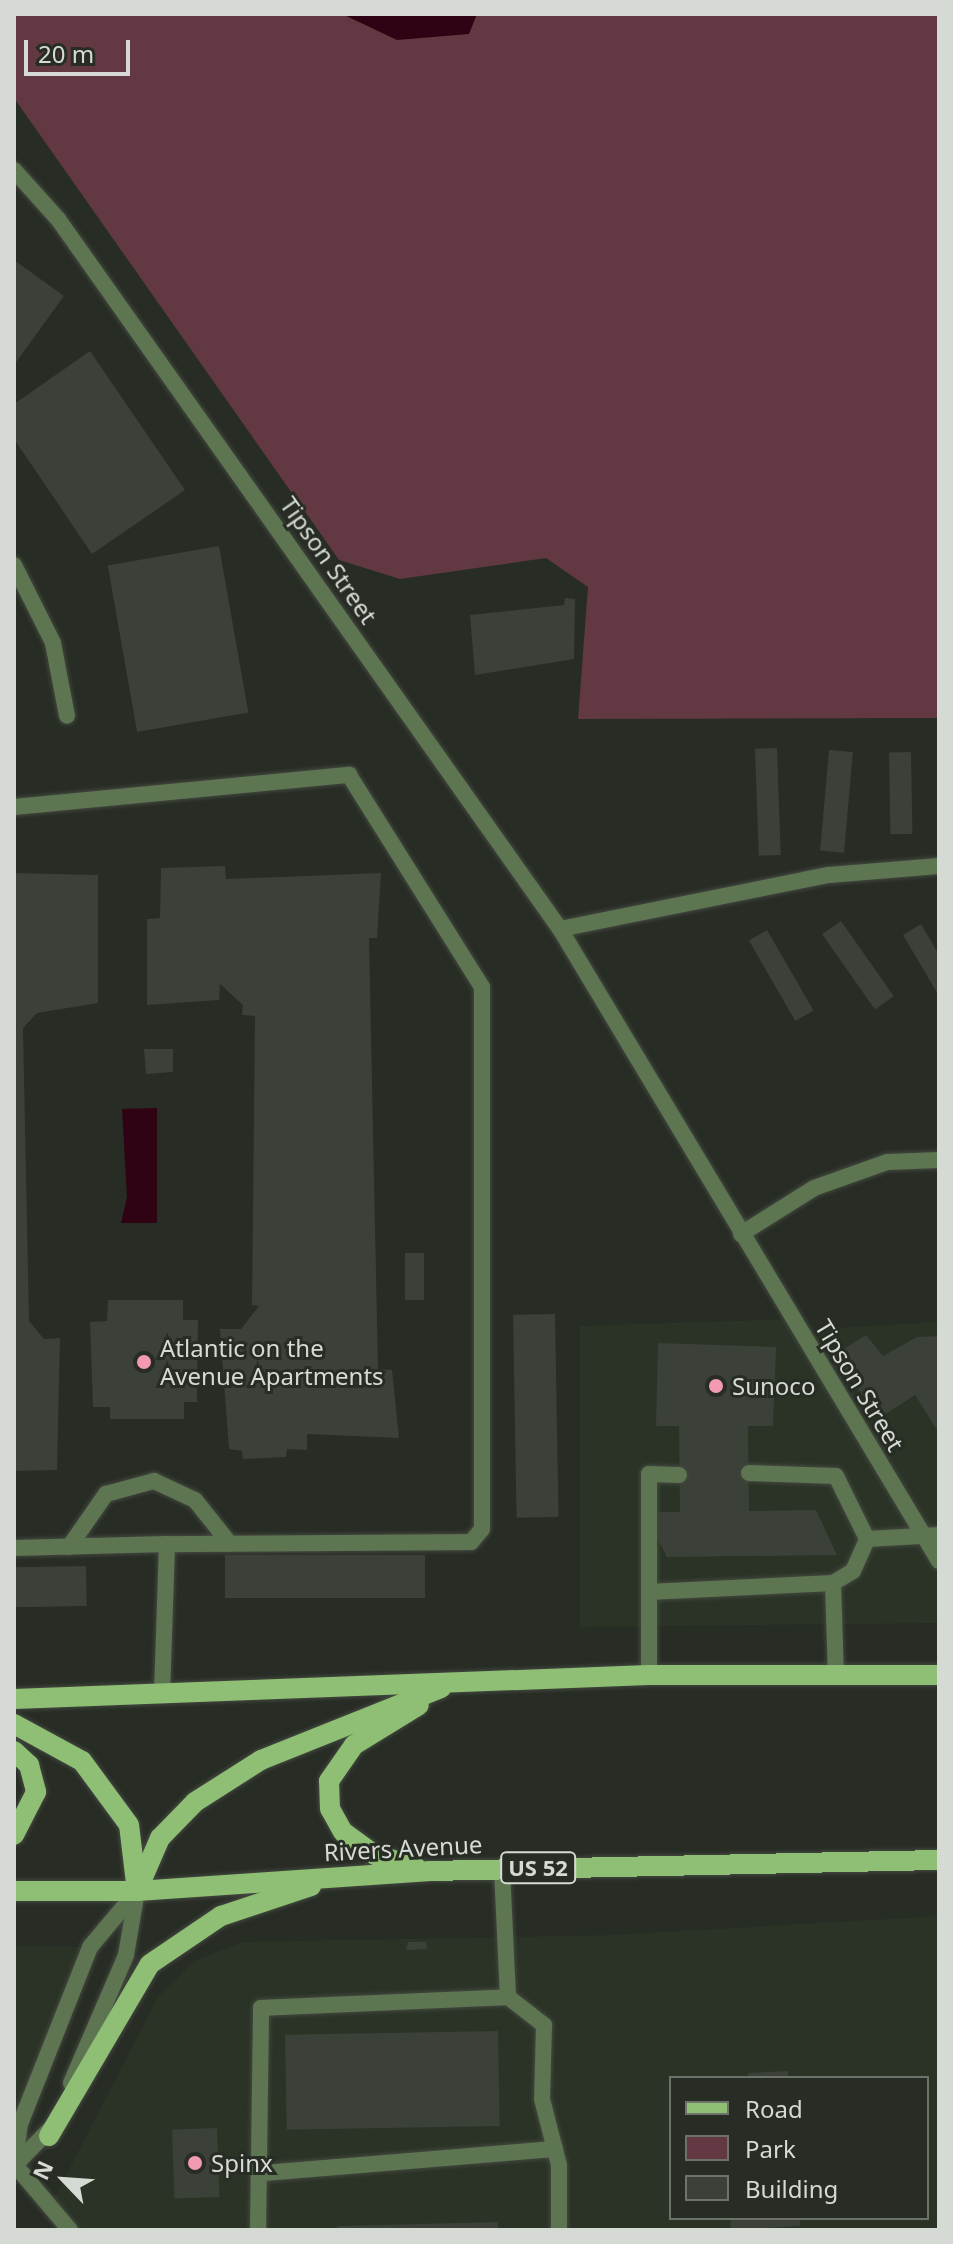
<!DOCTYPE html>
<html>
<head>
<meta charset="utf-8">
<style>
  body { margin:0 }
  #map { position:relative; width:953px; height:2244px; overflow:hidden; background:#272c24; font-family:"Noto Sans",sans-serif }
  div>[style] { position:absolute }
  .built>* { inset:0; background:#2a3325 }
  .green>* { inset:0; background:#623843 }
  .water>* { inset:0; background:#300314 }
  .building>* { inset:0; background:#3b4038; transform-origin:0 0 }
  .roads { filter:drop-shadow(0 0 2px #434840) drop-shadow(0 0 2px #434840) }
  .service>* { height:16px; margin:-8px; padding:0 8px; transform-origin:8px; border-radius:8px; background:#5e7551 }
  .minor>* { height:16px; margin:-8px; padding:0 8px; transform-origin:8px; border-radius:8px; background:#5e7551 }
  .tertiary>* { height:16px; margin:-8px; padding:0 8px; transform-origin:8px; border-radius:8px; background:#5e7551 }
  .primary>* { height:20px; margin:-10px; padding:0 10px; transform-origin:10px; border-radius:10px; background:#8fbf74 }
  .dots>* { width:22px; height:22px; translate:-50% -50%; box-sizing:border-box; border:4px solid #272c24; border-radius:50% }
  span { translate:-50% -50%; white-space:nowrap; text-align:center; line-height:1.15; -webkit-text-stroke:6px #272c24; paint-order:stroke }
  .shield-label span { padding:2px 6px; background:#272c24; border:2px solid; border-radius:6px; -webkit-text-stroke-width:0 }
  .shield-label { font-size:22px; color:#d6dad4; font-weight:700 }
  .street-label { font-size:24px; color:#d6dad4 }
  .poi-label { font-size:24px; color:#d6dad4 }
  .left { translate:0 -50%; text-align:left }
  .frame { position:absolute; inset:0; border:16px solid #d6dad4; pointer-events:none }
  .legend { position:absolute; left:669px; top:2076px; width:260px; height:144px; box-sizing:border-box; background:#272c24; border:2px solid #6d726a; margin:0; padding:10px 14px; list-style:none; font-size:24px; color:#d6dad4 }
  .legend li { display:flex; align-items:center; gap:16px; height:40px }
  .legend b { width:40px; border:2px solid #6d726a }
  .north { position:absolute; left:24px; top:2140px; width:80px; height:80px; -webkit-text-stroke:6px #272c24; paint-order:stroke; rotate:295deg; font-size:22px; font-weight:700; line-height:32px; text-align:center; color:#d6dad4 }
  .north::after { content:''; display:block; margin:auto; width:28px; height:36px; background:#d6dad4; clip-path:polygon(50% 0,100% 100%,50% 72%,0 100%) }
  .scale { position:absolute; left:24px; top:40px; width:106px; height:36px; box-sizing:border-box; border:4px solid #d6dad4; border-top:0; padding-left:10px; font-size:24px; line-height:28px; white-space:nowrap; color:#d6dad4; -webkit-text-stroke:6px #272c24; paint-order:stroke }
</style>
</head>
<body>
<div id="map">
  <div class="built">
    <i style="clip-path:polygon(792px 1319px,799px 1330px,939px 1322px,939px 1623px,580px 1627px,580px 1326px)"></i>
    <i style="clip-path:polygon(evenodd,939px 1916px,939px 2230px,68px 2230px,50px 2206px,158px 1997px,196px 1960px,243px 1942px,613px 1935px,939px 1916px,671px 2078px,927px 2078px,927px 2218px,671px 2218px,671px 2078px)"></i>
    <i style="clip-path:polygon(14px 1946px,90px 1947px,20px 2124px,14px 2166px)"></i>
  </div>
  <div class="green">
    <i style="clip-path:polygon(14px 14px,939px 14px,939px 718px,578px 719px,588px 587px,546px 558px,400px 579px,339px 560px,14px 98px)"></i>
  </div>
  <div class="water">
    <i style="clip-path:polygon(342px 14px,477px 14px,469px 34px,397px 40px)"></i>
    <i style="clip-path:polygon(157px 1108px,157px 1223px,121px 1223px,127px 1197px,122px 1109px)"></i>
  </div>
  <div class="building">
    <i style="clip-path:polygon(14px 260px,64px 296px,14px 365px)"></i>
    <i style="clip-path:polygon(90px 351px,185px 490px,92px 554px,14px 439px,14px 404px)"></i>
    <i style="left:219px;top:546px;width:169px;height:113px;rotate:80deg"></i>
    <i style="clip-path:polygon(565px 598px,575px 599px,574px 659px,475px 675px,470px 615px,564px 605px)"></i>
    <i style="left:777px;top:748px;width:107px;height:22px;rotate:88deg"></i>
    <i style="left:829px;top:750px;width:24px;height:101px;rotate:5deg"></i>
    <i style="left:911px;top:752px;width:82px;height:22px;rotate:89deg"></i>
    <i style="clip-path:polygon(225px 866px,226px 879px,381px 873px,377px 938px,369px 938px,378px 1369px,392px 1370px,399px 1438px,307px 1434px,307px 1450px,287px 1449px,286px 1457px,243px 1459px,242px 1451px,229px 1449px,220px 1329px,241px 1329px,259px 1306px,252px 1305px,255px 1016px,242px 1015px,243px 1005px,220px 984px,219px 1000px,147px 1005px,147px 919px,160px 918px,161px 868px)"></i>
    <i style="clip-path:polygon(14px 873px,98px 875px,98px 1003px,37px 1013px,23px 1028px,29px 1321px,44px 1339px,60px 1338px,57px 1470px,14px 1471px)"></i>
    <i style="left:841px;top:921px;width:92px;height:23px;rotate:55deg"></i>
    <i style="clip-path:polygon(921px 924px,939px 955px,939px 996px,903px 935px)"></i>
    <i style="left:767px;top:930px;width:93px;height:21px;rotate:60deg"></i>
    <i style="clip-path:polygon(144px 1049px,173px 1049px,173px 1072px,146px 1074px)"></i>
    <i style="left:405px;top:1253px;width:19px;height:47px"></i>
    <i style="clip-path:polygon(108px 1300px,183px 1300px,183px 1320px,198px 1320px,197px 1402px,184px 1402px,184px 1419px,110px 1419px,110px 1407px,93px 1407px,90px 1322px,107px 1321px)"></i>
    <i style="left:555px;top:1314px;width:203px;height:42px;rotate:89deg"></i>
    <i style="clip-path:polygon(866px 1335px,883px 1356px,917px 1337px,939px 1336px,939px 1433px,915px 1395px,878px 1419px,834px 1355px)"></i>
    <i style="clip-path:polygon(658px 1343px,776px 1347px,773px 1426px,748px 1426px,749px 1511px,816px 1510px,837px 1555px,667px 1557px,643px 1512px,680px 1512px,679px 1426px,656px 1426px)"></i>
    <i style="left:425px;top:1555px;width:43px;height:200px;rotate:90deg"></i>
    <i style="left:86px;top:1566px;width:40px;height:72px;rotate:89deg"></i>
    <i style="clip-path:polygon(408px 1942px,426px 1942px,427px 1949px,406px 1950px)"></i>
    <i style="left:498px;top:2031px;width:95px;height:213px;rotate:89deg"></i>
    <i style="clip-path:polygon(788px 2071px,788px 2078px,748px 2078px,748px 2073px)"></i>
    <i style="left:217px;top:2128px;width:69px;height:45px;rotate:88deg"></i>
    <i style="clip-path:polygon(730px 2218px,800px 2218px,800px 2226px,731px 2230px)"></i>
    <i style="clip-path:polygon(498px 2222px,498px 2230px,337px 2230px,337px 2226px)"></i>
  </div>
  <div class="roads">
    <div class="service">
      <i style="left:14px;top:170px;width:66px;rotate:48.1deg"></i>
      <i style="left:14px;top:565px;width:87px;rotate:63.4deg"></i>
      <i style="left:53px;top:643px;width:74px;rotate:79.1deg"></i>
      <i style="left:14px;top:807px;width:337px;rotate:-5.5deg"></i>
      <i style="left:349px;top:775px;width:250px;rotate:57.9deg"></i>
      <i style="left:482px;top:987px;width:542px;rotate:90deg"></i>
      <i style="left:482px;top:1529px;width:17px;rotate:130deg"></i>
      <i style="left:471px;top:1542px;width:304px;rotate:179.6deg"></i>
      <i style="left:167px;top:1544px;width:149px;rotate:91.9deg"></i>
      <i style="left:749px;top:1473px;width:87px;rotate:2deg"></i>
      <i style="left:836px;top:1476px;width:70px;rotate:63.8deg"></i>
      <i style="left:867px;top:1539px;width:72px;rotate:-3.2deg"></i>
      <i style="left:69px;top:1547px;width:65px;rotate:-55.1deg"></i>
      <i style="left:106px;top:1494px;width:50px;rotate:-15.2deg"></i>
      <i style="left:154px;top:1481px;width:45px;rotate:24.9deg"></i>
      <i style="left:195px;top:1500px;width:56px;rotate:51.5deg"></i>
      <i style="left:14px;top:1548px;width:153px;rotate:-1.5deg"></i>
      <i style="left:833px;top:1583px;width:93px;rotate:88.2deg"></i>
      <i style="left:649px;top:1592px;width:184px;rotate:-2.8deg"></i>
      <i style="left:833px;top:1583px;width:23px;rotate:-31deg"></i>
      <i style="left:853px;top:1571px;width:35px;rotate:-66deg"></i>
      <i style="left:649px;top:1675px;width:201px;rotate:-90deg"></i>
      <i style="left:649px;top:1474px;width:30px;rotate:2deg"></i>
      <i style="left:508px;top:1997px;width:46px;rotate:37.9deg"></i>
      <i style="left:544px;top:2025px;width:74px;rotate:91.5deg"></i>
      <i style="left:542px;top:2099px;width:68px;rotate:75.6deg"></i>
      <i style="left:559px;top:2165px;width:65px;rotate:90deg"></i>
      <i style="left:263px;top:2173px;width:293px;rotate:-4.7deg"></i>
      <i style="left:258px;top:2230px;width:222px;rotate:-89.2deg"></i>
      <i style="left:261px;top:2008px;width:247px;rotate:-2.5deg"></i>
      <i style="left:508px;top:1997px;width:128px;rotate:-92.7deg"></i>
    </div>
    <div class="minor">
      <i style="left:58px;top:219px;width:870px;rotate:54.74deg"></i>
      <i style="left:560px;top:929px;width:737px;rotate:59.05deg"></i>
      <i style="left:560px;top:929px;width:274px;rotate:-11.4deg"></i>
      <i style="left:829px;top:875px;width:110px;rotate:-4.7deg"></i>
      <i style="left:741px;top:1234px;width:86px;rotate:-32.2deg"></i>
      <i style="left:814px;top:1188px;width:77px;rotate:-19.6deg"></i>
      <i style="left:887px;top:1162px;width:52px;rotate:-2.2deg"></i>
      <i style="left:15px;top:2165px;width:85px;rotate:49.8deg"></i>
    </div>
    <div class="tertiary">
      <i style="left:71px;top:2083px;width:139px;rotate:-66.7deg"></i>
      <i style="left:126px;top:1955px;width:65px;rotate:-80.2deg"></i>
      <i style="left:15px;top:2165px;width:54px;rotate:-45.7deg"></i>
      <i style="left:14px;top:2166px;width:42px;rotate:-81.9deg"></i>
      <i style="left:20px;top:2124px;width:190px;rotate:-68.4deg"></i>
      <i style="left:90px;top:1947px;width:73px;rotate:-50deg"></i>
    </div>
    <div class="primary">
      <i style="left:14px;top:1699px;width:635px;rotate:-2.16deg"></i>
      <i style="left:649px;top:1675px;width:290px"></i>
      <i style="left:14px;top:1724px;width:77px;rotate:28.6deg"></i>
      <i style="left:82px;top:1761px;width:79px;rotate:53.7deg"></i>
      <i style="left:129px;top:1825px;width:66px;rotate:83.1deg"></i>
      <i style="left:14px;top:1751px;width:21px;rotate:43deg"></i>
      <i style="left:29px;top:1765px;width:28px;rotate:75deg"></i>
      <i style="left:36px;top:1792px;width:48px;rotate:117.1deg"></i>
      <i style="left:415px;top:1866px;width:41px;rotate:-164.6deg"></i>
      <i style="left:375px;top:1855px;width:39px;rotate:-144deg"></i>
      <i style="left:343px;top:1832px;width:26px;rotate:-119deg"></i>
      <i style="left:330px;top:1809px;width:28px;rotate:-92deg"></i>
      <i style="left:329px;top:1781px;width:44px;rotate:-55.2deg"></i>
      <i style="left:354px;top:1745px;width:76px;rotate:-31.6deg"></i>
      <i style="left:14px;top:1891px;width:123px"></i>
      <i style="left:137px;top:1891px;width:294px;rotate:-3.9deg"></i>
      <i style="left:430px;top:1871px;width:509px;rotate:-1.24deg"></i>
      <i style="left:137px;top:1891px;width:58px;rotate:-66.5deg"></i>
      <i style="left:160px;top:1838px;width:50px;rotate:-45.8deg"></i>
      <i style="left:195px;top:1802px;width:78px;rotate:-32.5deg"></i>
      <i style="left:261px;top:1760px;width:194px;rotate:-21.8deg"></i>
      <i style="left:49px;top:2136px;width:199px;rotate:-59.6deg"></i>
      <i style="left:150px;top:1964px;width:86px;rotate:-34.1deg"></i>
      <i style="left:221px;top:1916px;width:95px;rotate:-18.4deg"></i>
    </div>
  </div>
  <div class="dots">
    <i style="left:144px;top:1362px;background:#f19ab1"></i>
    <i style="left:716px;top:1386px;background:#f19ab1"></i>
    <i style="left:195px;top:2163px;background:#f19ab1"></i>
  </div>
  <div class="shield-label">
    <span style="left:538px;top:1868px">US 52</span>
  </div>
  <div class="street-label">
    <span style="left:329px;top:560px;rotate:55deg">Tipson Street</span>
    <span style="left:860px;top:1385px;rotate:59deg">Tipson Street</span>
    <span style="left:403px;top:1848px;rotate:-3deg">Rivers Avenue</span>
  </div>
  <div class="poi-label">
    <span class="left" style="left:160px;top:1362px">Atlantic on the<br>Avenue Apartments</span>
    <span class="left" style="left:732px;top:1386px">Sunoco</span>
    <span class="left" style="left:211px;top:2163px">Spinx</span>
  </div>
  <div class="frame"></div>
  <ul class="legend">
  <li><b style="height:10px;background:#8fbf74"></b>Road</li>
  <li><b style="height:22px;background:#623843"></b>Park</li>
  <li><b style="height:22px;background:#3b4038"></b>Building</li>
  </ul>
  <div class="north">N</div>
  <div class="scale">20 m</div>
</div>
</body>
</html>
